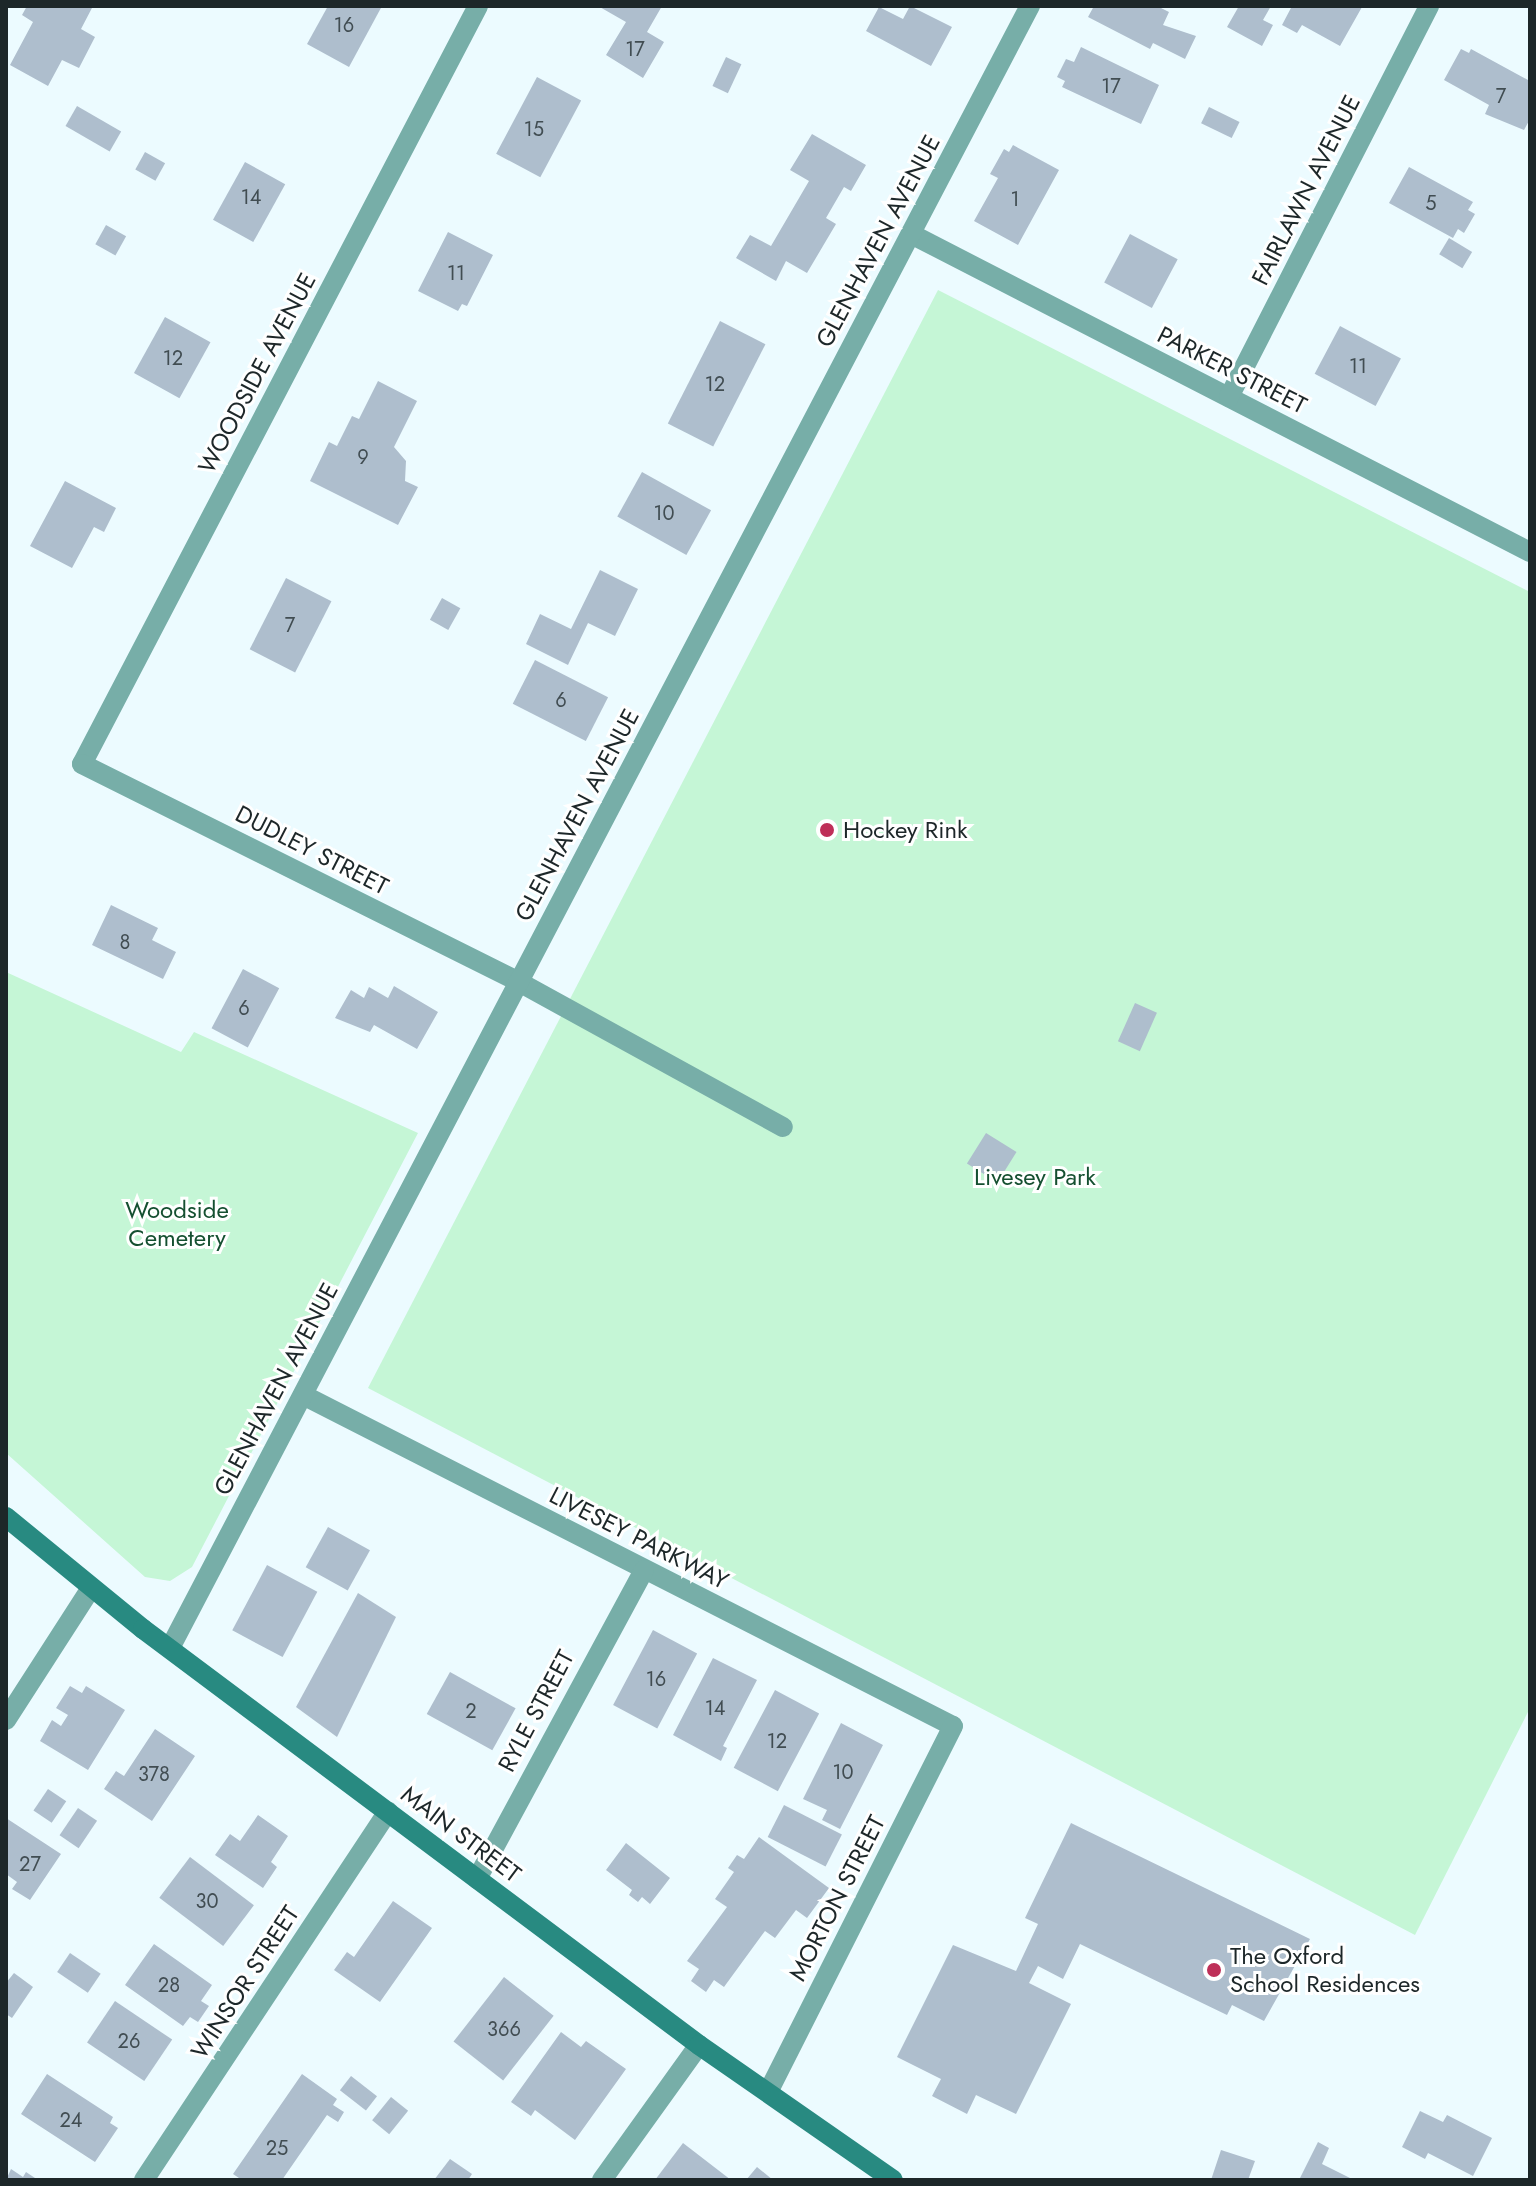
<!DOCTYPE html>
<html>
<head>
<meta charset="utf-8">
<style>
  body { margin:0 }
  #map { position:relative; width:1536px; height:2186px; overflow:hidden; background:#ecfbff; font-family:Jost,sans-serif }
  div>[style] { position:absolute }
  .green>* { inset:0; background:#c5f6d6 }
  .building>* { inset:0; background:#aebecd; transform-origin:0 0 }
  .service>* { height:20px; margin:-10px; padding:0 10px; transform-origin:10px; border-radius:10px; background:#77aea8 }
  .minor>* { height:20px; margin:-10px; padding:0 10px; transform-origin:10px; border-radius:10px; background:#77aea8 }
  .secondary>* { height:20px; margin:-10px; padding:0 10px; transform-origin:10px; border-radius:10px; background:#288a81 }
  .dots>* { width:22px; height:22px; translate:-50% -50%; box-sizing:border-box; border:4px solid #fff; border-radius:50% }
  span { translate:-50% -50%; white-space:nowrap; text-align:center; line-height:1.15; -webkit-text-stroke:6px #fff; paint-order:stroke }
  .number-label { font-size:20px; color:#414d52 }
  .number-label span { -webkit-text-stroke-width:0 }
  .street-label { font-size:24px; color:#1d2729 }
  .poi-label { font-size:24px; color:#1d2729 }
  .left { translate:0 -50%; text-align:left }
  .park-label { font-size:24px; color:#155031 }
  .frame { position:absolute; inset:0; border:8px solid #1d2729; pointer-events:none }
</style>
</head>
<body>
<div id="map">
  <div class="green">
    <i style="clip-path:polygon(938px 290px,1530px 592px,1530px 1708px,1415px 1935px,368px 1388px)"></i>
    <i style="clip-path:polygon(6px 972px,181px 1052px,194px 1032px,418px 1133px,192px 1567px,170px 1581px,145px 1577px,6px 1453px)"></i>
  </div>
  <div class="building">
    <i style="clip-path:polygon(27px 6px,93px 6px,81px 29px,95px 37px,79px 68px,62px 60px,48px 86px,10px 65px,33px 22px,22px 15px)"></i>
    <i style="clip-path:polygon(328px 6px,382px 6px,349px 67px,307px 44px)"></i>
    <i style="clip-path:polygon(598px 6px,662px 6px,647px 32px,664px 42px,643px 78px,606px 55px,626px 22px)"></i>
    <i style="clip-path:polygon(910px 6px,952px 27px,931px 66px,866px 31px,879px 7px,903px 19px)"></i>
    <i style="clip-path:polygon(1094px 6px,1157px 6px,1169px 12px,1163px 25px,1196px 36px,1185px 59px,1153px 43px,1150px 49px,1088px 17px)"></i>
    <i style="clip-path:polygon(1239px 6px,1271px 6px,1263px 20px,1273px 25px,1262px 46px,1227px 27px)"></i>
    <i style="clip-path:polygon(1292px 6px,1360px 6px,1362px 7px,1340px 46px,1302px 25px,1297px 33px,1282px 25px)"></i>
    <i style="clip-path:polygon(1081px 47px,1159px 85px,1141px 124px,1062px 87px,1065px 81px,1057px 77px,1066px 59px,1074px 62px)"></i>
    <i style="clip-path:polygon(1461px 49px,1469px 53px,1471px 49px,1528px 80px,1530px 119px,1524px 130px,1485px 114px,1489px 105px,1444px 80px)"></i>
    <i style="left:726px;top:57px;width:17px;height:32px;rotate:25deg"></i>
    <i style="left:537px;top:77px;width:50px;height:87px;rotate:28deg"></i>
    <i style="left:77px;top:106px;width:51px;height:23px;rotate:30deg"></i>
    <i style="left:1209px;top:107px;width:34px;height:18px;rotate:26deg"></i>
    <i style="clip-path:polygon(812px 134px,866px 165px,851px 191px,844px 187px,826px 218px,836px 224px,807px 273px,786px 261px,776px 281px,736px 258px,750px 235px,771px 246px,809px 181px,790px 170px)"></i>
    <i style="clip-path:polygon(1013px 145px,1059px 170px,1018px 245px,974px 221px,998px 178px,990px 174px,1004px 149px,1009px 152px)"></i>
    <i style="left:145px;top:152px;width:23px;height:20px;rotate:29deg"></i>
    <i style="left:245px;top:162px;width:46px;height:66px;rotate:29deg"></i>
    <i style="clip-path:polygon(1409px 167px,1473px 202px,1468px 210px,1475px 214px,1464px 233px,1458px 229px,1453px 238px,1389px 203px)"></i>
    <i style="left:106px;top:225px;width:23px;height:22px;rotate:29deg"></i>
    <i style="clip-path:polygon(448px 232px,493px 255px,467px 306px,462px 304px,458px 311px,418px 291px)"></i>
    <i style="left:1130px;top:234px;width:54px;height:55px;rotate:28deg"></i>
    <i style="left:1449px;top:238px;width:27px;height:19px;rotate:31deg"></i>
    <i style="left:165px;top:317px;width:52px;height:64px;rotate:29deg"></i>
    <i style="left:720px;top:321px;width:51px;height:115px;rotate:27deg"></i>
    <i style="left:1340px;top:326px;width:69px;height:54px;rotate:28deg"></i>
    <i style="clip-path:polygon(378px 381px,417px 401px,394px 447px,406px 461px,405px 481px,418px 487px,398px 525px,310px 481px,329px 442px,337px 446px,352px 416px,359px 419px)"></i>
    <i style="left:642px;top:472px;width:79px;height:51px;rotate:29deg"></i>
    <i style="clip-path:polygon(65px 481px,116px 508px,104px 532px,94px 527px,72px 568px,30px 546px)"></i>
    <i style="clip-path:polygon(600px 570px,638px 589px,615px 636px,588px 623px,568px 665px,526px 644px,540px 614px,571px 629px)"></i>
    <i style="left:286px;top:578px;width:51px;height:80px;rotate:27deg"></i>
    <i style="left:442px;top:598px;width:21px;height:25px;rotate:29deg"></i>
    <i style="left:535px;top:660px;width:82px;height:49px;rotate:27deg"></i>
    <i style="clip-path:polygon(111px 905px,158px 928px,152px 940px,176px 952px,163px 979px,92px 945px)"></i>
    <i style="left:243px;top:969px;width:41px;height:67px;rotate:28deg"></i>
    <i style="clip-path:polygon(394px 986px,438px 1012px,417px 1049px,374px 1025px,370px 1032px,335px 1018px,351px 990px,364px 998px,369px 987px,388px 998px)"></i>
    <i style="left:1135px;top:1003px;width:24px;height:42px;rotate:24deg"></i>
    <i style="left:986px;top:1133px;width:36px;height:36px;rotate:32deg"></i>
    <i style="left:328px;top:1527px;width:48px;height:46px;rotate:29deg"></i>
    <i style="left:267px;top:1565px;width:57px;height:74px;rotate:28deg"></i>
    <i style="clip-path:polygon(358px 1593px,396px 1617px,337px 1737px,296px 1707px)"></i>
    <i style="left:653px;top:1630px;width:50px;height:85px;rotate:28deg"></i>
    <i style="clip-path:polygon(713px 1658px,757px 1680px,723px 1746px,727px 1748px,721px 1761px,673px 1735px)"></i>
    <i style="left:450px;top:1672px;width:75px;height:48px;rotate:29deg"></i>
    <i style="clip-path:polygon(70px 1686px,82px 1693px,86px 1686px,125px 1710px,88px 1770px,40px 1741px,52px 1720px,61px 1726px,68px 1715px,56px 1708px)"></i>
    <i style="left:775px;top:1690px;width:50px;height:88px;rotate:28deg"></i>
    <i style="clip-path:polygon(841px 1723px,883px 1745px,840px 1829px,822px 1820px,827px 1810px,803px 1799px)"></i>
    <i style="clip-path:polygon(155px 1729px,195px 1756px,152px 1821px,104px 1789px,116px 1771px,124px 1776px)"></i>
    <i style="left:48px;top:1789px;width:22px;height:26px;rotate:34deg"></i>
    <i style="left:784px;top:1805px;width:65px;height:36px;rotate:27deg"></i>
    <i style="left:78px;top:1808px;width:23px;height:33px;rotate:34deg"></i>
    <i style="clip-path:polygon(258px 1815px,288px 1836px,271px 1862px,277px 1867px,263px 1888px,215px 1855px,230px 1834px,240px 1841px)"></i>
    <i style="clip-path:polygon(6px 1818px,61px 1854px,30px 1900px,12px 1889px,17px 1882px,6px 1874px)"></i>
    <i style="clip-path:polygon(1071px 1823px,1310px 1939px,1264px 2021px,1232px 2005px,1227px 2015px,1080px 1944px,1063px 1979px,1038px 1966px,1029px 1983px,1071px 2004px,1016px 2114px,976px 2095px,967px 2114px,932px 2096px,941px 2079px,897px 2057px,953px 1945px,1016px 1971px,1038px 1924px,1025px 1918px)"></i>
    <i style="clip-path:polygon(759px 1837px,829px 1888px,807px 1918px,796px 1910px,775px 1938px,765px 1931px,724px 1987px,714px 1980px,706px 1992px,691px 1981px,699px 1969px,687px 1961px,727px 1907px,715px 1899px,734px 1872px,728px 1868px,737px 1855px,744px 1859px)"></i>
    <i style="clip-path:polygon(626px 1843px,670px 1878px,650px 1904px,642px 1897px,638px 1902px,629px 1895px,632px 1890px,606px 1870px)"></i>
    <i style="left:190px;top:1857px;width:80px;height:51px;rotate:37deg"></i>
    <i style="clip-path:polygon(393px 1901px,432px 1928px,380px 2002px,334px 1970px,347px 1952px,354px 1957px)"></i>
    <i style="clip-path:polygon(154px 1944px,212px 1985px,201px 2001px,209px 2006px,198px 2022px,190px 2017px,183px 2026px,125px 1985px)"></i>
    <i style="left:70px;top:1953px;width:37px;height:23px;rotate:34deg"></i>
    <i style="clip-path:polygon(14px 1973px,33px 1987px,12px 2018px,6px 2014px,6px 1983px)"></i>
    <i style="left:504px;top:1977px;width:63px;height:82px;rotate:38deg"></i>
    <i style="left:115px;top:2001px;width:69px;height:50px;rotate:34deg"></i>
    <i style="clip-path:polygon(561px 2032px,581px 2047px,586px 2041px,626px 2069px,575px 2140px,535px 2110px,531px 2116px,511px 2102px)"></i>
    <i style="clip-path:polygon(47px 2074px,113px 2117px,110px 2123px,118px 2128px,95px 2162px,21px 2114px)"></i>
    <i style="clip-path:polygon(302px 2074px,337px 2099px,333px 2105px,344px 2112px,338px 2122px,327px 2115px,282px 2180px,242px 2180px,233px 2174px)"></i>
    <i style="left:351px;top:2076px;width:33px;height:18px;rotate:38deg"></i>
    <i style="left:391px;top:2097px;width:22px;height:30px;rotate:39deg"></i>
    <i style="clip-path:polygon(1420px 2111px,1443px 2122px,1447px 2115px,1492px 2138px,1473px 2176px,1428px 2153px,1425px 2159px,1402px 2147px)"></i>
    <i style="clip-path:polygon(1318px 2142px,1329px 2148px,1322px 2164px,1354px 2180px,1299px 2180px)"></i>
    <i style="clip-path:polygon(683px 2143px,731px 2180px,655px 2180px)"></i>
    <i style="clip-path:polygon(1221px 2150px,1255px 2161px,1248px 2180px,1211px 2180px)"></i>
    <i style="clip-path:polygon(450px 2159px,472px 2174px,468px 2180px,434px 2180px)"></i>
    <i style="clip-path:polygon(757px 2167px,773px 2180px,746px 2180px)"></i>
    <i style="clip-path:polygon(11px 2169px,23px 2177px,26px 2172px,38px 2180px,6px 2180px)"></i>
  </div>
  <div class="service">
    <i style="left:519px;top:982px;width:301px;rotate:28.8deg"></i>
  </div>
  <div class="minor">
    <i style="left:478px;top:6px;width:855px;rotate:117.58deg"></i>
    <i style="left:82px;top:764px;width:488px;rotate:26.5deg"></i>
    <i style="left:911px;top:234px;width:696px;rotate:27.19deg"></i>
    <i style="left:1229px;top:397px;width:439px;rotate:-62.9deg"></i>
    <i style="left:303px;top:1395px;width:729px;rotate:26.99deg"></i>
    <i style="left:953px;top:1726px;width:410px;rotate:116.8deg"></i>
    <i style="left:170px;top:1648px;width:1854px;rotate:-62.36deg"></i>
    <i style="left:6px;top:1720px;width:157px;rotate:-57.2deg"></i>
    <i style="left:477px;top:1879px;width:351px;rotate:-61.6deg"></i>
    <i style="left:144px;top:2180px;width:442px;rotate:-56.5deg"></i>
    <i style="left:602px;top:2180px;width:166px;rotate:-54.3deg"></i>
  </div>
  <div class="secondary">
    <i style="left:6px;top:1517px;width:177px;rotate:39.3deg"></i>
    <i style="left:143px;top:1629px;width:694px;rotate:36.8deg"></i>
    <i style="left:699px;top:2045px;width:236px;rotate:34.8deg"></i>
  </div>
  <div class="dots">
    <i style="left:827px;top:830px;background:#be2f58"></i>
    <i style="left:1214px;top:1970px;background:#be2f58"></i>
  </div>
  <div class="number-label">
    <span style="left:344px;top:25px">16</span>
    <span style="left:635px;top:49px">17</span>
    <span style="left:1111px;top:86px">17</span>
    <span style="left:1501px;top:96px">7</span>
    <span style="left:534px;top:129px">15</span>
    <span style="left:251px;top:197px">14</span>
    <span style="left:1015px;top:199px">1</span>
    <span style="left:1431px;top:203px">5</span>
    <span style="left:456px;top:273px">11</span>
    <span style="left:173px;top:358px">12</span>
    <span style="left:1358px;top:366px">11</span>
    <span style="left:715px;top:384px">12</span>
    <span style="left:363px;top:457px">9</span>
    <span style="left:664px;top:513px">10</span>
    <span style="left:290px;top:625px">7</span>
    <span style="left:561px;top:700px">6</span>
    <span style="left:125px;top:942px">8</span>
    <span style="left:244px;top:1008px">6</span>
    <span style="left:656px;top:1679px">16</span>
    <span style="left:715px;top:1708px">14</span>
    <span style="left:471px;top:1711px">2</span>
    <span style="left:777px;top:1741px">12</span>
    <span style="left:843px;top:1772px">10</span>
    <span style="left:154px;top:1774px">378</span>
    <span style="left:30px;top:1864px">27</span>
    <span style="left:207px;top:1901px">30</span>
    <span style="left:169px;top:1985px">28</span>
    <span style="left:504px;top:2029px">366</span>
    <span style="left:129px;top:2041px">26</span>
    <span style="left:71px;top:2120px">24</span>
    <span style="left:277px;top:2148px">25</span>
  </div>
  <div class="street-label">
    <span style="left:1306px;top:190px;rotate:-63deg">FAIRLAWN AVENUE</span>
    <span style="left:878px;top:241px;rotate:-62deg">GLENHAVEN AVENUE</span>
    <span style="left:1232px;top:370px;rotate:27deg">PARKER STREET</span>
    <span style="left:257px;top:373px;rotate:-62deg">WOODSIDE AVENUE</span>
    <span style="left:577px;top:815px;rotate:-62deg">GLENHAVEN AVENUE</span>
    <span style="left:312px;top:850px;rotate:27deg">DUDLEY STREET</span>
    <span style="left:276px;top:1389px;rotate:-62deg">GLENHAVEN AVENUE</span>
    <span style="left:639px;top:1538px;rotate:27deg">LIVESEY PARKWAY</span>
    <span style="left:536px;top:1711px;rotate:-62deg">RYLE STREET</span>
    <span style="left:461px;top:1834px;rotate:37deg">MAIN STREET</span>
    <span style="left:837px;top:1898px;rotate:-63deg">MORTON STREET</span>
    <span style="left:245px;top:1982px;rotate:-57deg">WINSOR STREET</span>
  </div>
  <div class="poi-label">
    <span class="left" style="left:843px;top:830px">Hockey Rink</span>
    <span class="left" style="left:1230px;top:1970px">The Oxford<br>School Residences</span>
  </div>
  <div class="park-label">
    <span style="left:1035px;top:1177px">Livesey Park</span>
    <span style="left:177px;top:1224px">Woodside<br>Cemetery</span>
  </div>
  <div class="frame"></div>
</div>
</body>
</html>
